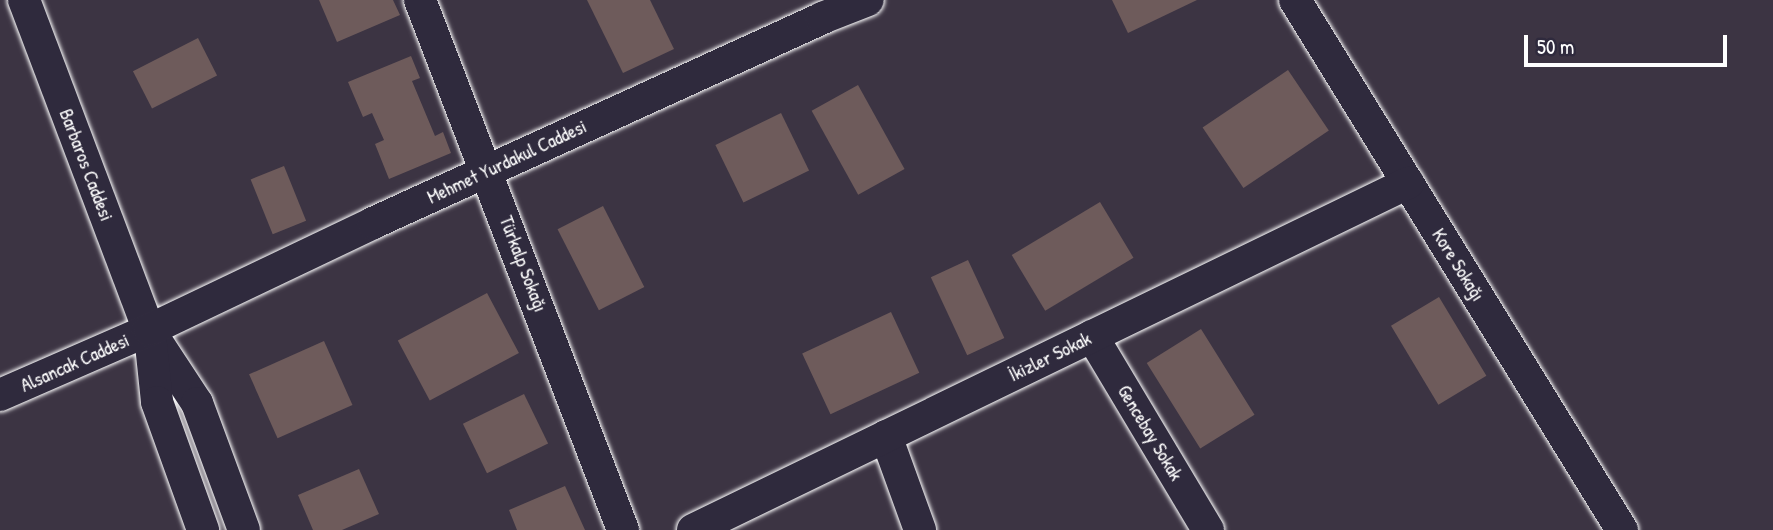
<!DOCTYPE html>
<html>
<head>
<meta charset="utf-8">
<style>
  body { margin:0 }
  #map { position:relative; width:1773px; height:530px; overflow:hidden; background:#3c3443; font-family:"Patrick Hand",sans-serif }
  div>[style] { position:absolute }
  .building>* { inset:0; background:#6e5b5b; transform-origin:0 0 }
  .roads { filter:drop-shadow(0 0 2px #fff) drop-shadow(0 0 2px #fff) }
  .minor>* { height:32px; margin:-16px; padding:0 16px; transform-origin:16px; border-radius:16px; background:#2f2a3d }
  span { translate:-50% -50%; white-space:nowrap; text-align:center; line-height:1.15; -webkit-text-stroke:5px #2f2a3d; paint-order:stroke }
  .street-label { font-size:19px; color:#fff }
  .scale { position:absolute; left:1524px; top:35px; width:203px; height:32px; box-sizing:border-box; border:4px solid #fff; border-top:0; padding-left:9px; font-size:21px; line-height:24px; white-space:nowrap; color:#fff; -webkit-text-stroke:5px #2f2a3d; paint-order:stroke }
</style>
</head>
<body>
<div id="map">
  <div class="building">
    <i style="clip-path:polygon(319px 0,393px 0,400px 15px,337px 42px)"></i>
    <i style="clip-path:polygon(587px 0,650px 0,674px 49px,623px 73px)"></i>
    <i style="clip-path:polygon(1112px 0,1197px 0,1128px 33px)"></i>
    <i style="left:198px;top:38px;width:42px;height:73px;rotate:63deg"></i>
    <i style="clip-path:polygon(411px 56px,420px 78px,412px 81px,435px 136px,443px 132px,451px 153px,389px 179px,375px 144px,384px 140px,372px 113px,363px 117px,348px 82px)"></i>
    <i style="left:1288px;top:70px;width:73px;height:103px;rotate:56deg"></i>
    <i style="left:858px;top:85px;width:96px;height:53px;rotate:61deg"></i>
    <i style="left:781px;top:113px;width:64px;height:73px;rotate:64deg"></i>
    <i style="left:284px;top:166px;width:59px;height:36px;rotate:68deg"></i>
    <i style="left:1100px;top:202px;width:65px;height:103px;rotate:59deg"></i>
    <i style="left:603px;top:206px;width:91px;height:51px;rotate:63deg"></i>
    <i style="left:968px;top:260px;width:86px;height:41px;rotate:65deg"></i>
    <i style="left:487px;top:293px;width:68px;height:101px;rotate:62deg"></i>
    <i style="left:1439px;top:297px;width:92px;height:56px;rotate:59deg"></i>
    <i style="left:891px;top:312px;width:67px;height:98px;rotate:65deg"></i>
    <i style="left:1201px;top:329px;width:101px;height:64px;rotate:58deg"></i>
    <i style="left:324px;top:341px;width:70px;height:82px;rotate:66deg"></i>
    <i style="left:524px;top:394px;width:55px;height:68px;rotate:64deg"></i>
    <i style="clip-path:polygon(359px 469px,379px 514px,342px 530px,313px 530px,298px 495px)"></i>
    <i style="clip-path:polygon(565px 486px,585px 530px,517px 530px,509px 510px)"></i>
  </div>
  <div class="roads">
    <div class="minor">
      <i style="left:24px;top:0;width:353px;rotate:69.3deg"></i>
      <i style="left:149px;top:330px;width:87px;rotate:56.7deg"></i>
      <i style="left:197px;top:403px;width:135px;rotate:69.7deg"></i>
      <i style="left:420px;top:0;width:568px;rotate:69.04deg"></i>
      <i style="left:1295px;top:0;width:623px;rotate:58.33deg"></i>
      <i style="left:150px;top:335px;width:67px;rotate:84deg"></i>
      <i style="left:157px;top:402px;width:136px;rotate:70.2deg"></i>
      <i style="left:1092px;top:336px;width:226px;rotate:59.1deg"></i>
      <i style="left:0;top:395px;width:163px;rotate:-23.6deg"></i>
      <i style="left:149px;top:330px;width:248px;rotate:-25.5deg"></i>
      <i style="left:373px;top:223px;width:494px;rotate:-24.5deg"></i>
      <i style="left:822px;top:18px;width:49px;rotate:-21.4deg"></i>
      <i style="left:886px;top:436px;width:100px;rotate:70.1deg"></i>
      <i style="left:693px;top:530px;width:795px;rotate:-25.89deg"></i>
    </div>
  </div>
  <div class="street-label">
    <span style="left:507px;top:162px;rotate:-25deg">Mehmet Yurdakul Caddesi</span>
    <span style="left:86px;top:165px;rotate:69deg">Barbaros Caddesi</span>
    <span style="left:523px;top:264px;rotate:69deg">Türkalp Sokağı</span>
    <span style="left:1458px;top:265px;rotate:58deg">Kore Sokağı</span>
    <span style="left:1050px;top:357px;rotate:-26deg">İkizler Sokak</span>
    <span style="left:75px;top:363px;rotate:-24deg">Alsancak Caddesi</span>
    <span style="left:1150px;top:433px;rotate:59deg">Gencebay Sokak</span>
  </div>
  <div class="scale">50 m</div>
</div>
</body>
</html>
